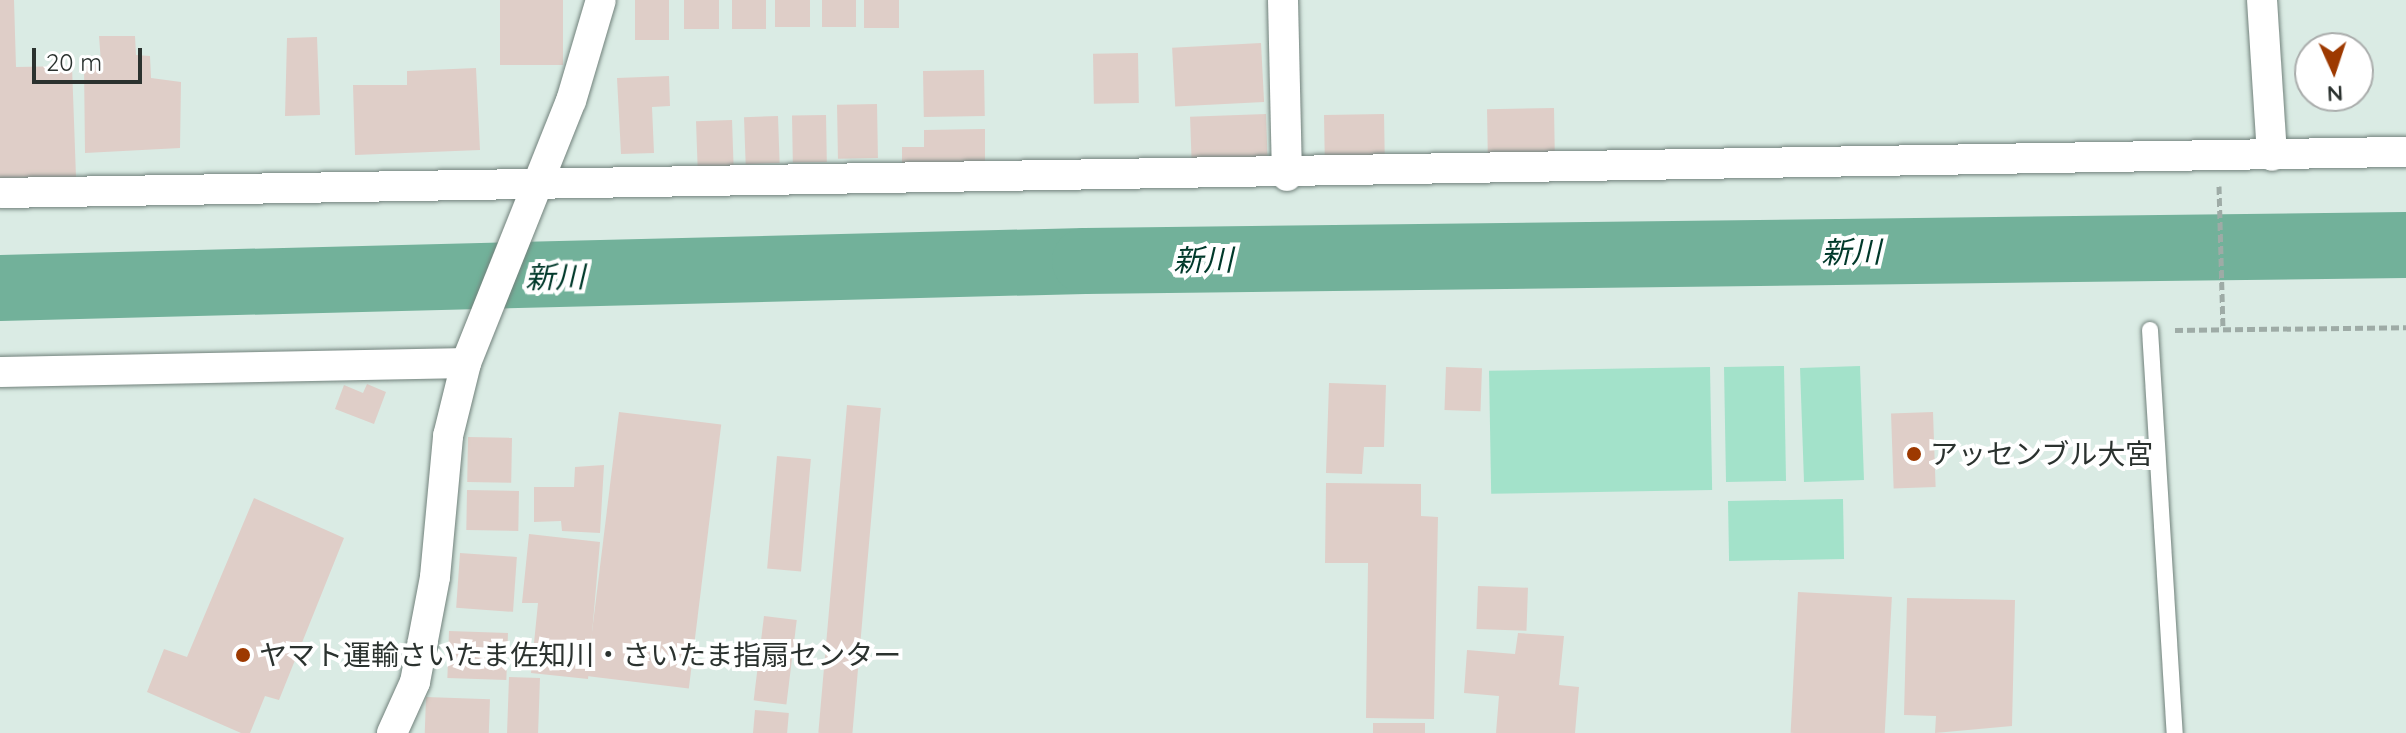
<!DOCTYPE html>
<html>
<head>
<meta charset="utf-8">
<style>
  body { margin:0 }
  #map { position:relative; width:2406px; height:733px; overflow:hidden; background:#daebe4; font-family:Quicksand,"Noto Sans JP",sans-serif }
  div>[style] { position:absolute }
  .green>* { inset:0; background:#a3e2ca; transform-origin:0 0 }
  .river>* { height:66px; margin:-33px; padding:0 33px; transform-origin:33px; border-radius:33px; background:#72b19a }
  .building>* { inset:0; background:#dfcec8; transform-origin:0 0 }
  .path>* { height:5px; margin-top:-2.5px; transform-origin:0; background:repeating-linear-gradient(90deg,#9eaba6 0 8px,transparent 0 12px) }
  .roads { filter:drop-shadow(0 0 2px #71817b) drop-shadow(0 0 2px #71817b) }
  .service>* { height:16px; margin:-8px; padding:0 8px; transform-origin:8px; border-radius:8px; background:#fff }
  .minor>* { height:30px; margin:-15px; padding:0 15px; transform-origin:15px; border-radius:15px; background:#fff }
  .dots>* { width:22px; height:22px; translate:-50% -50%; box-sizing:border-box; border:4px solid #fff; border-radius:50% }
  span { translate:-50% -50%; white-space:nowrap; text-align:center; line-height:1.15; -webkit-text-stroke:8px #fff; paint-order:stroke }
  .poi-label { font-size:28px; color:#2b322f }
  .left { translate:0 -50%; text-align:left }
  .water-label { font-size:30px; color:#00392a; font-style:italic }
  .north { position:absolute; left:2294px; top:32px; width:80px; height:80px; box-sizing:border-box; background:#fff; border:2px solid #aaadac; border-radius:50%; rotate:177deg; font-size:22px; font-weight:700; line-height:32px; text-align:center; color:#2b322f }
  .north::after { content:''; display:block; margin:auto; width:28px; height:36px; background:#9d3900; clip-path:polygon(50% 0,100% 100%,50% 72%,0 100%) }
  .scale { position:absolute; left:32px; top:48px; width:110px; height:36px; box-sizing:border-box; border:4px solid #2b322f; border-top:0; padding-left:10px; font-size:24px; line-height:28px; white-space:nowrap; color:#2b322f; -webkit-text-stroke:6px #fff; paint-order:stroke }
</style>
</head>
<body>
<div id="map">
  <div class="green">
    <i style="left:1784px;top:366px;width:115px;height:60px;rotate:89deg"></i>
    <i style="left:1860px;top:366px;width:114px;height:60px;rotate:88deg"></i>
    <i style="left:1710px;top:367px;width:123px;height:221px;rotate:89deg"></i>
    <i style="left:1843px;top:499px;width:60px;height:115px;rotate:89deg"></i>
  </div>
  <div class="river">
    <i style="left:0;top:288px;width:1085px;rotate:-1.43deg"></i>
    <i style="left:1085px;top:261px;width:1321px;rotate:-0.69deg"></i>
  </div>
  <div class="building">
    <i style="clip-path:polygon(0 0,14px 0,16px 67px,72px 66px,76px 177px,0 178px)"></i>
    <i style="left:500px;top:0;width:63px;height:65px"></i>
    <i style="left:635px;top:0;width:34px;height:40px"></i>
    <i style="left:684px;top:0;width:35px;height:29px"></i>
    <i style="left:732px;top:0;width:34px;height:29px"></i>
    <i style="left:775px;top:0;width:35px;height:27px"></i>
    <i style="left:822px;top:0;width:34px;height:27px"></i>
    <i style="left:864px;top:0;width:35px;height:28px"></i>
    <i style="clip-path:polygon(99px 36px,135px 36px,136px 55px,150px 56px,151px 78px,181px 82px,180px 148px,85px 153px,84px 66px,101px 63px)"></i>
    <i style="clip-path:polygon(317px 37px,320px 115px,285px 116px,287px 38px)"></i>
    <i style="left:1261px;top:43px;width:59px;height:89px;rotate:87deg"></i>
    <i style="left:1138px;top:53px;width:50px;height:45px;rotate:89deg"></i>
    <i style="clip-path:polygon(476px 68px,480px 150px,355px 155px,353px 85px,407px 85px,407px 71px)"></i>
    <i style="left:984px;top:70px;width:46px;height:61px;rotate:89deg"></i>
    <i style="clip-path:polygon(669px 76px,670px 106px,652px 107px,654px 153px,621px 154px,617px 78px)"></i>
    <i style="left:877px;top:104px;width:54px;height:40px;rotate:89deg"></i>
    <i style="left:1554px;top:108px;width:45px;height:67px;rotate:89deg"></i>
    <i style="left:1266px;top:114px;width:48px;height:76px;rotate:88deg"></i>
    <i style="left:1384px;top:114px;width:43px;height:60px;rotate:89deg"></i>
    <i style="left:826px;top:115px;width:47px;height:34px;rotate:89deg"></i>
    <i style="left:778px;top:116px;width:47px;height:34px;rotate:88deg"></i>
    <i style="left:732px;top:120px;width:47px;height:36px;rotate:88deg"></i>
    <i style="clip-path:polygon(985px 129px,985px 164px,902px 164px,902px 147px,924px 147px,924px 130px)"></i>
    <i style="left:1446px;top:367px;width:36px;height:43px;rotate:2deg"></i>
    <i style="clip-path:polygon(1329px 383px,1386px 385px,1384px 447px,1364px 447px,1362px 474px,1326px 473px)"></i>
    <i style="clip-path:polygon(367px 384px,386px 392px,374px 424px,335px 409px,344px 385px,363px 393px)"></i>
    <i style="left:847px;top:405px;width:34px;height:329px;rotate:5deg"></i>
    <i style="left:619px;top:412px;width:103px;height:266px;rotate:7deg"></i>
    <i style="left:1933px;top:412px;width:75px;height:42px;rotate:88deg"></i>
    <i style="left:468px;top:437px;width:44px;height:45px;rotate:1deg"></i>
    <i style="left:777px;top:456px;width:34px;height:113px;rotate:5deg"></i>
    <i style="clip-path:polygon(604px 465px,600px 533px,562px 531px,561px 521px,534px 522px,534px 487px,574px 487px,575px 467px)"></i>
    <i style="clip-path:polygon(1326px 483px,1421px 484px,1421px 516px,1438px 517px,1434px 719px,1366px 718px,1368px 563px,1325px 563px)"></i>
    <i style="left:467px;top:490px;width:52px;height:40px;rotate:1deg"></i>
    <i style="clip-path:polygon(254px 498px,344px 538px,279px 700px,265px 696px,250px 733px,241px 733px,147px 692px,164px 649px,187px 657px)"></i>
    <i style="clip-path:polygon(529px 534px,600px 542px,588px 679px,531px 673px,538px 603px,522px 603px)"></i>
    <i style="left:460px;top:553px;width:57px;height:55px;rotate:4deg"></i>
    <i style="left:1478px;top:586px;width:50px;height:43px;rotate:2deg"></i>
    <i style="left:1798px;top:592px;width:94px;height:141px;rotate:3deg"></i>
    <i style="clip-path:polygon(1907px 598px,2015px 600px,2012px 726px,1935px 733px,1936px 716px,1904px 715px)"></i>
    <i style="left:764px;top:616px;width:33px;height:85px;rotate:7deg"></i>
    <i style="left:449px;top:631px;width:59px;height:47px;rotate:2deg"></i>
    <i style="clip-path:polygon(1518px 633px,1564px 636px,1559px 685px,1579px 687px,1575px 733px,1496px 733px,1499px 696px,1464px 693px,1467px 650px,1515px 654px)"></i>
    <i style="left:509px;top:677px;width:31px;height:56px;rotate:2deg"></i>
    <i style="left:426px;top:697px;width:64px;height:36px;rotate:2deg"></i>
    <i style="left:755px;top:710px;width:34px;height:23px;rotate:5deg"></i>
    <i style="left:1425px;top:723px;width:10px;height:52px;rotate:90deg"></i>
  </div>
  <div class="path">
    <i style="left:2219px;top:186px;width:143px;rotate:88.4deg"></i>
    <i style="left:2175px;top:330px;width:231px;rotate:-0.7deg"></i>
  </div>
  <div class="roads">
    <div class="service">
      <i style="left:2150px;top:330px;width:404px;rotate:86.5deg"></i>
    </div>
    <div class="minor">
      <i style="left:1283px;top:0;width:176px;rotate:88.7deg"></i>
      <i style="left:2262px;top:0;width:156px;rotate:86.3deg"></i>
      <i style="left:0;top:193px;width:2406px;rotate:-0.98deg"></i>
      <i style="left:0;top:372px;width:466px;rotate:-1.1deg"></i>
      <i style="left:392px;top:733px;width:56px;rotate:-65.7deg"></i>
      <i style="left:415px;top:682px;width:107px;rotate:-79.2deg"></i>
      <i style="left:435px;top:577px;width:142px;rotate:-84.7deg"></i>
      <i style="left:448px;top:436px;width:75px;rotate:-76.1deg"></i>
      <i style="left:466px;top:363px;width:282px;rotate:-68.2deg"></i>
      <i style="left:571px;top:101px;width:105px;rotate:-73.5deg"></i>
    </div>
  </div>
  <div class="dots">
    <i style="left:1914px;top:454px;background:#9d3900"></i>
    <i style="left:243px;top:655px;background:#9d3900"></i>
  </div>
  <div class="poi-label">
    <span class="left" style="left:1930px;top:454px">アッセンブル大宮</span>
    <span class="left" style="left:259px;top:655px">ヤマト運輸さいたま佐知川・さいたま指扇センター</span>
  </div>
  <div class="water-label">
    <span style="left:1851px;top:252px;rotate:-1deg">新川</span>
    <span style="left:1203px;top:260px;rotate:-1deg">新川</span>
    <span style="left:555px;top:277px;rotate:-1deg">新川</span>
  </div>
  <div class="north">N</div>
  <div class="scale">20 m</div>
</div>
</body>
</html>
